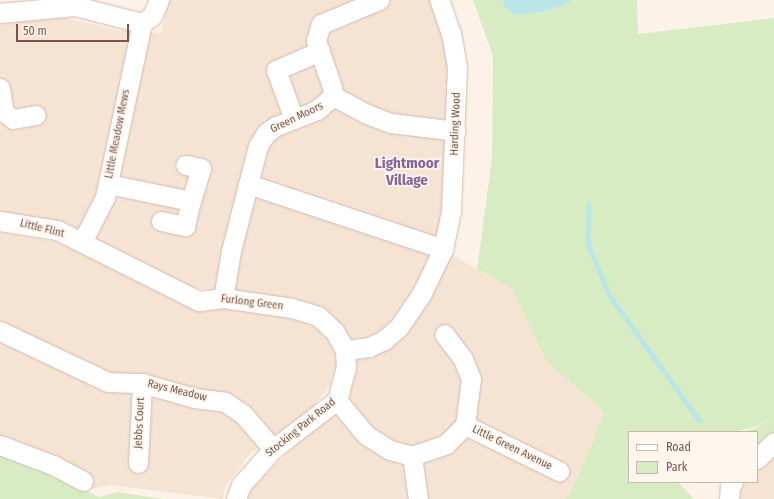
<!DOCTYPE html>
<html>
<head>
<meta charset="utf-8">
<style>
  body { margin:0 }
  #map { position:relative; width:774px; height:499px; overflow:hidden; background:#fdf2e7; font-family:"Fira Sans Condensed",sans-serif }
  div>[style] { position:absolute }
  .residential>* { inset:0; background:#f5e3d4 }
  .green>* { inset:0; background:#d8ecc4 }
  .water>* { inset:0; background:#bae6e8 }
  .stream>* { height:4.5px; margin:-2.25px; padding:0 2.25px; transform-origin:2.25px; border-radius:2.25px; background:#bae6e8 }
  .roads { filter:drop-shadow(0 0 1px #d2bbae) drop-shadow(0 0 1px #d2bbae) }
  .minor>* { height:19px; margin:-9.5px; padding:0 9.5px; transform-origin:9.5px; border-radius:9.5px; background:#fff }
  span { translate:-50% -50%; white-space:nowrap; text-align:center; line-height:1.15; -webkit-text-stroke:3.5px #fff6ee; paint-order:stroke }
  .street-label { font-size:11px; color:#78554a }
  .district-label { font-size:15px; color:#84659c; font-weight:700 }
  .legend { position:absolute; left:628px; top:431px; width:130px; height:52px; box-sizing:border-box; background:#fff6ee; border:1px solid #c9b6ac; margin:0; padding:5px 7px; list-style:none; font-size:12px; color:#78554a }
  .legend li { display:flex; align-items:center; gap:8px; height:20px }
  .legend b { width:20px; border:1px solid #c9b6ac }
  .scale { position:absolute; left:16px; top:24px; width:113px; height:18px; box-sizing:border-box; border:2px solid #78554a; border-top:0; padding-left:5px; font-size:12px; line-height:14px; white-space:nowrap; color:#78554a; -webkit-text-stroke:3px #fff6ee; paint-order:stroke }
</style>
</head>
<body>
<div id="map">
  <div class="residential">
    <i style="clip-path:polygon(169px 0,446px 0,459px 38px,450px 254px,512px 289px,546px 361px,604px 412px,578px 477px,566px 499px,248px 499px,249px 490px,319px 423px,350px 398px,355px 347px,332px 315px,283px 297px,183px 287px,71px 225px,0 212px,0 24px,61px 17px,116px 30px,161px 33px)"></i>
    <i style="clip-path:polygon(0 232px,73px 245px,228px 307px,310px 321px,326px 333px,338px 358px,330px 385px,311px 409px,250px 454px,225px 487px,223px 499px,111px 485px,88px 490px,20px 459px,0 453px)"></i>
    <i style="clip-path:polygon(774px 436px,774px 499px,728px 499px,730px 482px,757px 482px,757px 448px)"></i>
  </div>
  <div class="green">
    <i style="clip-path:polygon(473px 0,502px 0,505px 8px,515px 15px,541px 12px,565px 5px,573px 0,637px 0,638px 34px,774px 18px,774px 437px,757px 450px,757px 432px,741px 432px,756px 428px,769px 418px,757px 426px,736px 432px,629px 432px,629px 482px,678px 482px,694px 499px,566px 499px,578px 477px,604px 412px,546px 361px,512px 289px,477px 269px,492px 159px,493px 56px)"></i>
    <i style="clip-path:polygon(0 453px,20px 459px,99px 497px,117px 492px,163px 499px,0 499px)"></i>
  </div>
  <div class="water">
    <i style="clip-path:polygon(502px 0,573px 0,565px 5px,541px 12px,515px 15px,505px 8px)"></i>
  </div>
  <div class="stream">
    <i style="left:589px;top:204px;width:40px;rotate:91.4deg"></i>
    <i style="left:588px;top:244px;width:56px;rotate:67.1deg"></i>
    <i style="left:610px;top:296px;width:153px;rotate:54.3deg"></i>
  </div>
  <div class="roads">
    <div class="minor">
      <i style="left:0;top:13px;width:75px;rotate:-5.3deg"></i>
      <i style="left:75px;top:6px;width:69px;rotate:14.2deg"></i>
      <i style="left:142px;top:23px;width:12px;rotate:-35deg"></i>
      <i style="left:152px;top:16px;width:17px;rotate:-66deg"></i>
      <i style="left:0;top:88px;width:24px;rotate:81deg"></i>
      <i style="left:4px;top:112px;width:11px;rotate:38deg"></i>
      <i style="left:13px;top:119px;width:23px;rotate:-10deg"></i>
      <i style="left:333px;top:96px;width:38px;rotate:28deg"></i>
      <i style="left:367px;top:114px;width:26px;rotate:21deg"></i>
      <i style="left:391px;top:123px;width:65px;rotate:7deg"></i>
      <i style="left:294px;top:119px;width:52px;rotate:-110.2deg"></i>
      <i style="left:276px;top:70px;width:48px;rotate:-23.4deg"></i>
      <i style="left:108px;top:184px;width:85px;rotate:11.6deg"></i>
      <i style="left:191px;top:201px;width:34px;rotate:-73deg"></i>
      <i style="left:201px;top:168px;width:16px;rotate:-169deg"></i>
      <i style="left:248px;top:184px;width:206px;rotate:18.4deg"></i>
      <i style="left:0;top:221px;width:58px;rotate:9deg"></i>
      <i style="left:57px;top:230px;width:159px;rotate:26.6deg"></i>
      <i style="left:199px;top:301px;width:24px;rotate:-7deg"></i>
      <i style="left:223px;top:298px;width:70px;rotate:8.2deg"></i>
      <i style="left:292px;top:308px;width:27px;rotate:17deg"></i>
      <i style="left:318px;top:316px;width:23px;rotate:43deg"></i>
      <i style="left:335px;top:332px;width:21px;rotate:61deg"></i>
      <i style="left:345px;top:350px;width:17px;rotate:87deg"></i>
      <i style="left:346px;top:367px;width:34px;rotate:105deg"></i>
      <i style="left:337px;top:400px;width:81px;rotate:142.6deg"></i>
      <i style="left:273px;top:449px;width:48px;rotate:131.6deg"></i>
      <i style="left:241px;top:485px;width:15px;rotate:110deg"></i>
      <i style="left:161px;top:221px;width:25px;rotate:12deg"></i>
      <i style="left:185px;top:226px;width:26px;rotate:-77deg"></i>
      <i style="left:82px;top:242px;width:51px;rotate:-62.9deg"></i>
      <i style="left:105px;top:197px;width:178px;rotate:-78deg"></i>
      <i style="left:223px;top:298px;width:48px;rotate:-80.3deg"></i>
      <i style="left:231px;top:251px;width:108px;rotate:-75.6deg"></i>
      <i style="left:258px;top:146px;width:15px;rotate:-58deg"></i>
      <i style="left:266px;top:133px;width:12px;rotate:-35deg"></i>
      <i style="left:276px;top:126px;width:44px;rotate:-21.3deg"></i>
      <i style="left:317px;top:110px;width:21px;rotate:-41deg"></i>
      <i style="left:333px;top:96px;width:9px;rotate:-96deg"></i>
      <i style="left:332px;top:87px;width:49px;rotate:-109.2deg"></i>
      <i style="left:316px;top:41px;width:18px;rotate:-74deg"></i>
      <i style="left:321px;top:24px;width:63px;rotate:-22.5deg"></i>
      <i style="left:0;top:331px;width:119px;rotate:25.3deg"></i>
      <i style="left:108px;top:382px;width:34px;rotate:2deg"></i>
      <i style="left:142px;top:383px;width:54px;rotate:16.1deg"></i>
      <i style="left:194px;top:398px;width:31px;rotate:7deg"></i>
      <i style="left:225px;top:402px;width:22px;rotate:34deg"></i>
      <i style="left:243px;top:414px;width:46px;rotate:49.4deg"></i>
      <i style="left:345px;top:350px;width:24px;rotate:-7deg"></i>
      <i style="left:369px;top:347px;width:17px;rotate:-25deg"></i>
      <i style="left:384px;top:340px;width:20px;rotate:-41deg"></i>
      <i style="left:399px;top:327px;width:41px;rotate:-55.9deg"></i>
      <i style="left:422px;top:293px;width:49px;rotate:-64.5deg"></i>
      <i style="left:443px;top:249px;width:40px;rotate:-78deg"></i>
      <i style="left:451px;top:210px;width:143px;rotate:-87.6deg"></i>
      <i style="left:457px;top:67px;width:34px;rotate:-100deg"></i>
      <i style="left:451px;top:34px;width:36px;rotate:-109deg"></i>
      <i style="left:337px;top:400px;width:45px;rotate:50.4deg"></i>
      <i style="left:366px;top:435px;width:28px;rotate:32deg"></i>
      <i style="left:390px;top:450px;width:23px;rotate:15deg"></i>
      <i style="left:412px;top:456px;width:36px;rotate:-19deg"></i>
      <i style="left:446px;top:444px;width:27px;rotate:-45deg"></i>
      <i style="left:465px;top:425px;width:46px;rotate:-82.6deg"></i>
      <i style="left:471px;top:379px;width:22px;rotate:-112deg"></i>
      <i style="left:463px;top:359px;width:31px;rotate:-127deg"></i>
      <i style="left:465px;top:425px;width:105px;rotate:26.1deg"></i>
      <i style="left:0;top:445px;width:57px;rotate:20.7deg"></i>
      <i style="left:53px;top:465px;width:34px;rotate:28deg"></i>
      <i style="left:412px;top:456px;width:43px;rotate:82.1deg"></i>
      <i style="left:757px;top:459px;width:24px;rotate:-45deg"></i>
      <i style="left:138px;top:463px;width:80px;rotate:-87.1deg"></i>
      <i style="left:729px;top:499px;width:13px;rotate:-86deg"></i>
      <i style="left:730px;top:486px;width:5px;rotate:-53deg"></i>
    </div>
  </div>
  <div class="street-label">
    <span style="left:297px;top:118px;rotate:-26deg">Green Moors</span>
    <span style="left:456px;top:124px;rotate:-88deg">Harding Wood</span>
    <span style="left:118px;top:134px;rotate:-79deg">Little Meadow Mews</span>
    <span style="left:42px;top:229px;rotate:14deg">Little Flint</span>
    <span style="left:252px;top:303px;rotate:7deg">Furlong Green</span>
    <span style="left:177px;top:391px;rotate:14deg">Rays Meadow</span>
    <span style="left:140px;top:423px;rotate:-87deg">Jebbs Court</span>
    <span style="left:301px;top:428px;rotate:-39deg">Stocking Park Road</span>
    <span style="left:512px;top:448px;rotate:26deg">Little Green Avenue</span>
  </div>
  <div class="district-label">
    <span style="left:407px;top:172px">Lightmoor<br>Village</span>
  </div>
  <ul class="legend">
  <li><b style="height:5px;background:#fff"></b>Road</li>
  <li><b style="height:11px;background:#d8ecc4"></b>Park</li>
  </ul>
  <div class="scale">50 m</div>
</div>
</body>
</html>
